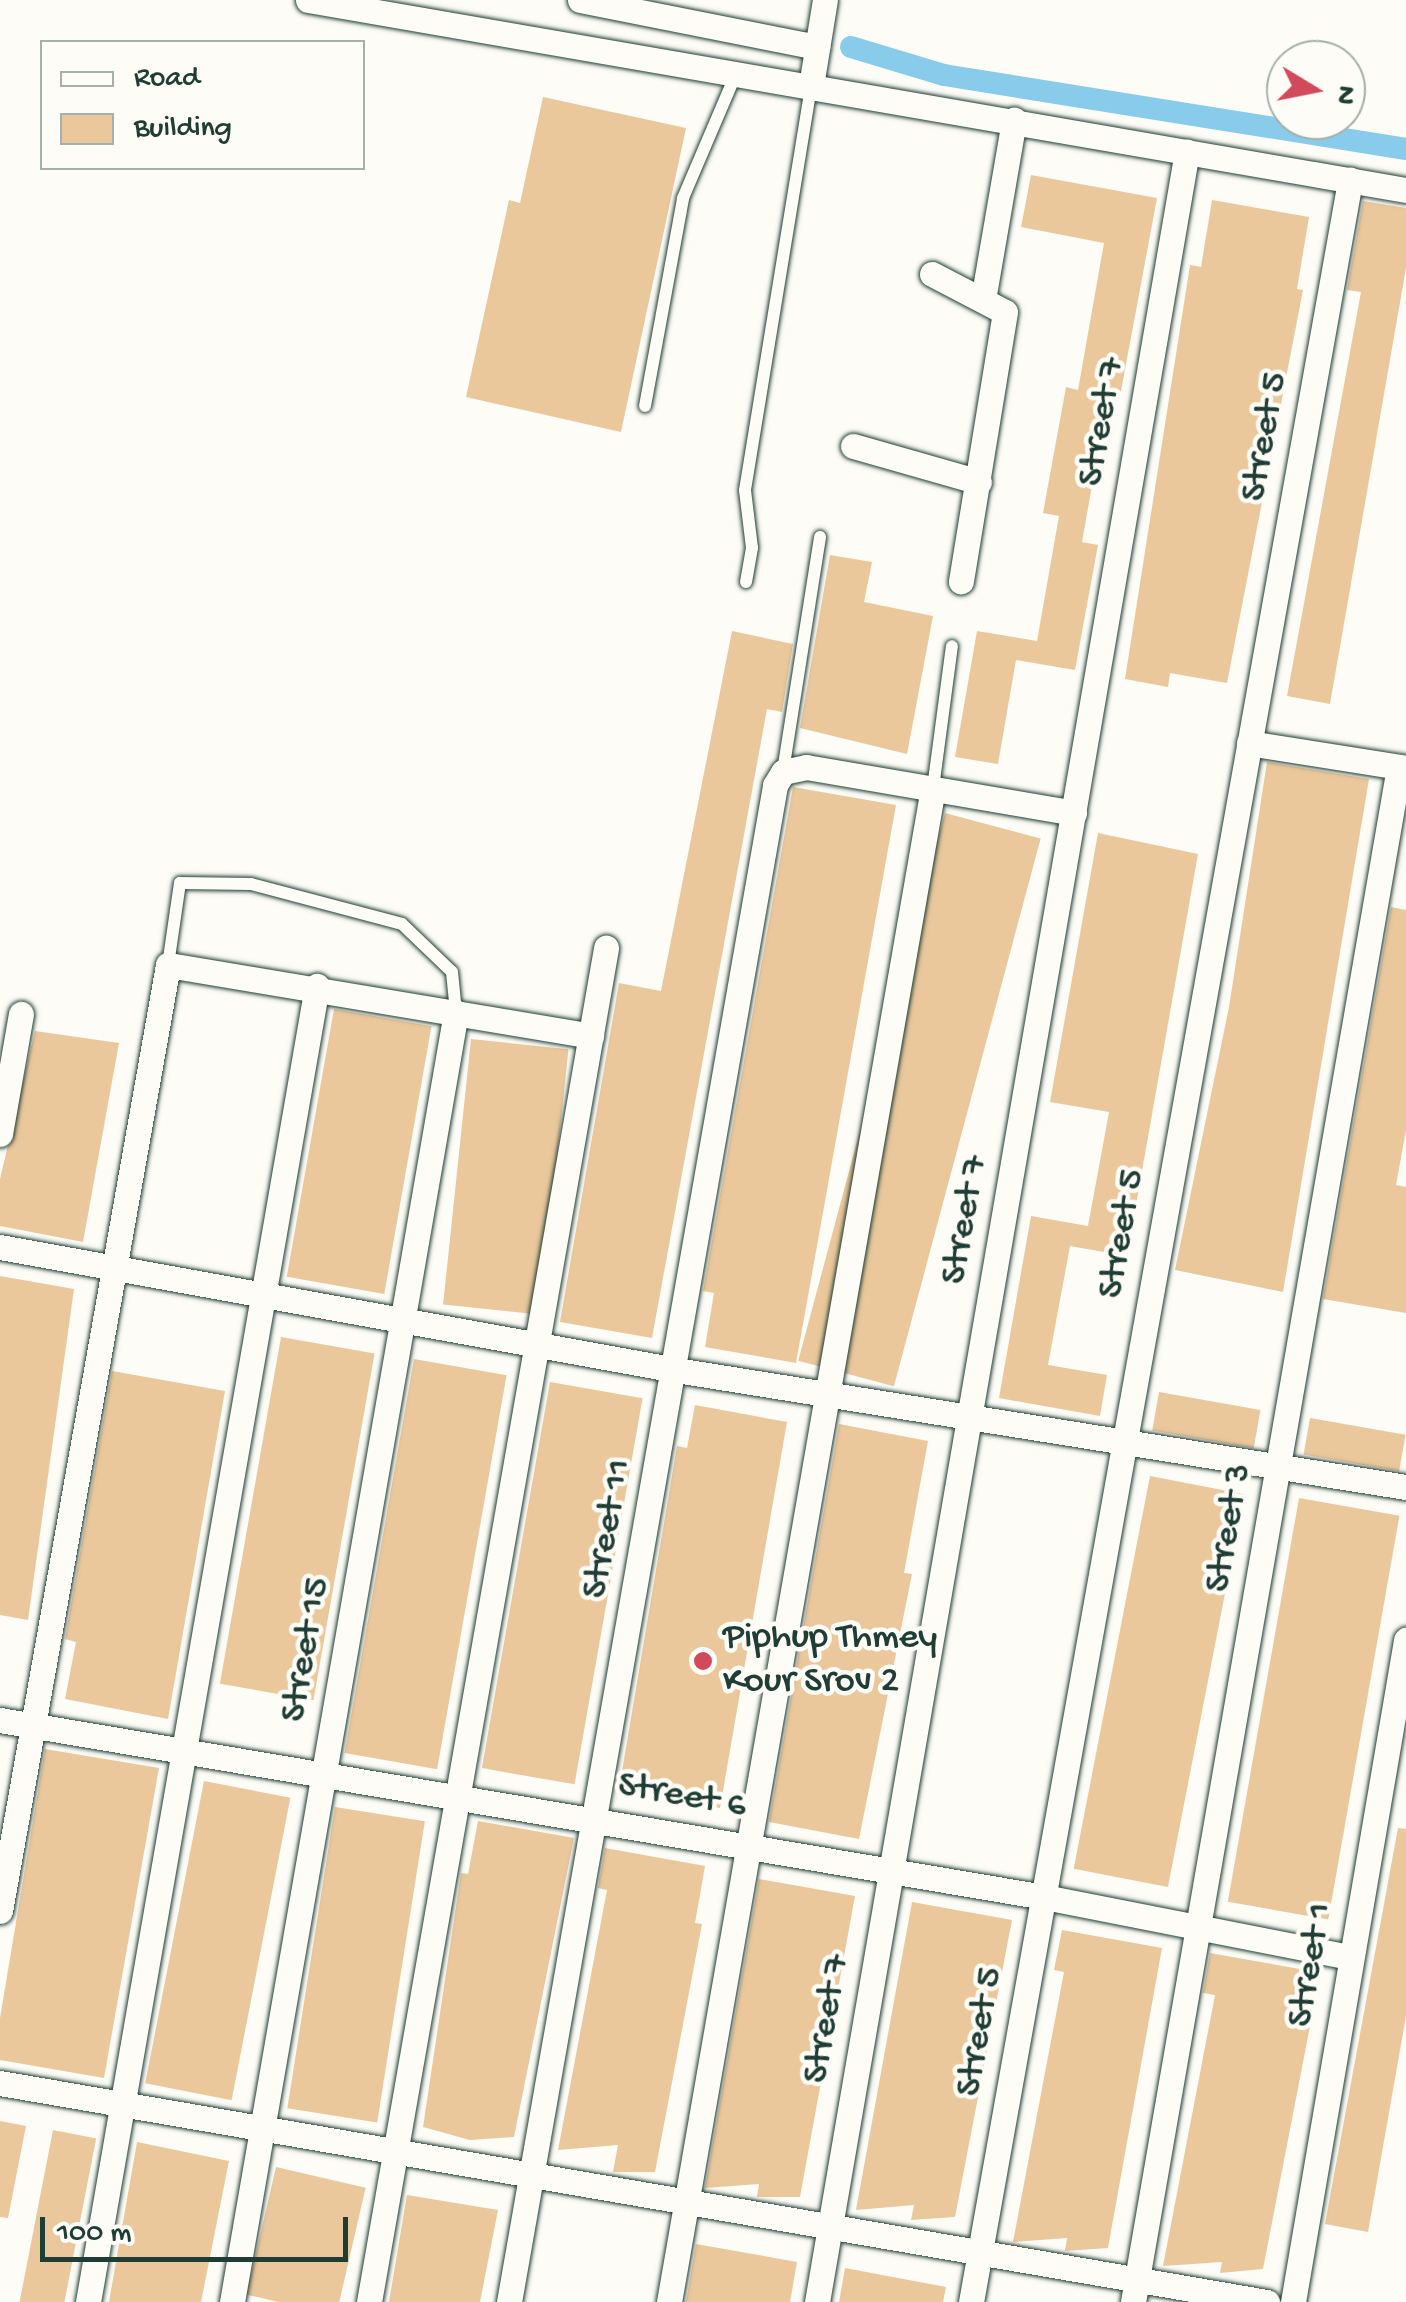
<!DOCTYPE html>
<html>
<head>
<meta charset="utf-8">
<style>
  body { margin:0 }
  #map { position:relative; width:1406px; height:2302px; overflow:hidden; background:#fdfcf7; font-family:"Gochi Hand",sans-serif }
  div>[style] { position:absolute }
  .canal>* { height:22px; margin:-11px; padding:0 11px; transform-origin:11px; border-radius:11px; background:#89cbea }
  .building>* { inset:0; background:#eac89c; transform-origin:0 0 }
  .roads { filter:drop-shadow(0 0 2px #1f3d34) drop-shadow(0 0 2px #1f3d34) }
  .service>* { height:12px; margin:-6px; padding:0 6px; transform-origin:6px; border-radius:6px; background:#fdfcf7 }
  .minor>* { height:25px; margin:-12.5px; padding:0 12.5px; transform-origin:12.5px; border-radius:12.5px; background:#fdfcf7 }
  .dots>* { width:28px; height:28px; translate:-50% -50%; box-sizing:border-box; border:5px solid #fdfcf7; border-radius:50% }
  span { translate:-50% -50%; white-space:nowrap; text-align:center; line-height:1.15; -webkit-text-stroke:9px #fdfcf7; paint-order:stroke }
  .street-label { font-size:38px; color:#1f3d34 }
  .poi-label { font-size:38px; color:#1f3d34 }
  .left { translate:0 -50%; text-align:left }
  .legend { position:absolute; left:40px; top:40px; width:325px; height:130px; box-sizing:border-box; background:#fdfcf7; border:2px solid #a4b0a9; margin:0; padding:12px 18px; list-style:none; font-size:30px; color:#1f3d34 }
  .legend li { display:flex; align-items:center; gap:20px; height:50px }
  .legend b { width:50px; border:2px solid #a4b0a9 }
  .north { position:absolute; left:1266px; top:40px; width:100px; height:100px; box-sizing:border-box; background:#fdfcf7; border:2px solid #a4b0a9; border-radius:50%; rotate:100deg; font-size:28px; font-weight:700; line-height:40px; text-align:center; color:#1f3d34 }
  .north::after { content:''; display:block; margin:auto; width:35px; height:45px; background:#d1495b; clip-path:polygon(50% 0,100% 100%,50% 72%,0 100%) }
  .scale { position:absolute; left:40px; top:2217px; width:308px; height:45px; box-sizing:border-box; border:5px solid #1f3d34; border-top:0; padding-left:12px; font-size:30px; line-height:35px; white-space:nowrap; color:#1f3d34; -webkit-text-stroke:8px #fdfcf7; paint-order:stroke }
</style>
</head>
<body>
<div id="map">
  <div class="canal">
    <i style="left:851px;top:47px;width:97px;rotate:16.8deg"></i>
    <i style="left:944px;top:75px;width:468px;rotate:9.1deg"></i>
  </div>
  <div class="building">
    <i style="clip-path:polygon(543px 97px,686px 128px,621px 432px,466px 397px,509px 200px,520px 203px)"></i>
    <i style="clip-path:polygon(1031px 175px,1157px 198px,1121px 391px,1109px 389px,1082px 542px,1098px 545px,1075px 670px,1016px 660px,998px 764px,955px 757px,977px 631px,1037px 641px,1059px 516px,1043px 513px,1066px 387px,1078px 390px,1104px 243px,1021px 227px)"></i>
    <i style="clip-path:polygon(1212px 200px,1309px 217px,1297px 289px,1303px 290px,1227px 683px,1170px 673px,1168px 687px,1125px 679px,1190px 265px,1201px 267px)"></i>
    <i style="clip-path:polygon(1363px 201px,1406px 208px,1406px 268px,1330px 704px,1287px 696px,1361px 292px,1347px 290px)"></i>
    <i style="clip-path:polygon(830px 555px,872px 562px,864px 602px,933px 616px,907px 754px,800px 728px)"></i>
    <i style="clip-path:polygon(732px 631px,793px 644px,782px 712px,767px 709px,652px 1338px,560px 1322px,619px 983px,661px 991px)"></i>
    <i style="clip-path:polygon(1267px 762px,1369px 779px,1283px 1292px,1175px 1270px,1229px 1007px)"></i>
    <i style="clip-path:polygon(793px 787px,896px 805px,796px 1363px,705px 1347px,714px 1293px,703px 1291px)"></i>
    <i style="left:945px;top:813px;width:99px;height:567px;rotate:15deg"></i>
    <i style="clip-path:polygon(1098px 833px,1198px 854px,1127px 1256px,1070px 1246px,1048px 1365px,1107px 1375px,1100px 1416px,999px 1398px,1031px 1216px,1088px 1226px,1109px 1112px,1050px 1102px)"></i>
    <i style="clip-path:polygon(1391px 907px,1406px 910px,1406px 1130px,1396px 1185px,1406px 1187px,1406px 1313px,1323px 1299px)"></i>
    <i style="left:334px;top:1009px;width:99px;height:272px;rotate:10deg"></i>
    <i style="clip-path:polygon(35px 1031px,119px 1043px,83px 1242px,0 1226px,0 1179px)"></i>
    <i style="left:471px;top:1039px;width:98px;height:267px;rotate:6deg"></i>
    <i style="clip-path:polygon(0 1276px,74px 1289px,28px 1620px,0 1615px)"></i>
    <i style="left:281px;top:1337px;width:95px;height:352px;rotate:10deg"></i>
    <i style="left:414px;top:1359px;width:94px;height:400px;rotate:10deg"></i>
    <i style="clip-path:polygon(112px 1371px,225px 1391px,168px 1719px,65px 1699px,76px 1642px,65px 1639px)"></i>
    <i style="left:550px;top:1382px;width:94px;height:392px;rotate:10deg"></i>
    <i style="left:1159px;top:1392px;width:103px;height:39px;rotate:10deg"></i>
    <i style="clip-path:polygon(695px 1405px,787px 1422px,720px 1808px,619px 1789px,677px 1446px,687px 1448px)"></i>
    <i style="left:1310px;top:1418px;width:97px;height:37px;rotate:10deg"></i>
    <i style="clip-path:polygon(839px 1424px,928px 1441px,904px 1573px,912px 1574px,859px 1839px,769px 1822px)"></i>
    <i style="left:1150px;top:1476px;width:96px;height:400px;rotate:11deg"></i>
    <i style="left:1299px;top:1498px;width:102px;height:410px;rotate:10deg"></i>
    <i style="clip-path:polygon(45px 1749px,159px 1768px,104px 2078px,0 2060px,0 2018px)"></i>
    <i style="left:204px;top:1781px;width:88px;height:308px;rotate:11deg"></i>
    <i style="left:335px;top:1807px;width:91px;height:305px;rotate:9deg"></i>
    <i style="clip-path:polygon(478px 1821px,574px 1838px,514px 2137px,470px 2140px,423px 2127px,461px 1873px,468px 1874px)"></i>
    <i style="clip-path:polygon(1398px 1828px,1406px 1829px,1406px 2016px,1368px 2232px,1325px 2224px)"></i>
    <i style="clip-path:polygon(605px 1848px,705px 1866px,695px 1923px,702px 1924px,655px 2172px,613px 2172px,618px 2145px,558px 2150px,607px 1890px,598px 1888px)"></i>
    <i style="clip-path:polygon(759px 1879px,855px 1896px,800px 2197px,757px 2197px,759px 2184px,705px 2188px)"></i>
    <i style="clip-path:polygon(912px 1902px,1012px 1920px,955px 2217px,911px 2220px,914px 2205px,856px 2210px)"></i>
    <i style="clip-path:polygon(1062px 1930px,1162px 1948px,1108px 2248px,1065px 2251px,1067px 2238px,1013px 2242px,1064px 1972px,1054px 1970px)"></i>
    <i style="clip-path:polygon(1210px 1953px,1311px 1971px,1302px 2020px,1311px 2021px,1263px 2269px,1220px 2273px,1222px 2262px,1163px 2266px,1215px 1995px,1203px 1993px)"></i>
    <i style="clip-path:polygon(0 2121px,26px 2126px,8px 2218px,0 2217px)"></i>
    <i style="left:53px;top:2130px;width:44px;height:175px;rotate:11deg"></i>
    <i style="clip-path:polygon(137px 2142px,229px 2161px,201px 2302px,109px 2302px)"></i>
    <i style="left:276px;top:2167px;width:92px;height:131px;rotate:13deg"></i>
    <i style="clip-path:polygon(407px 2195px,498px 2210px,480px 2302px,389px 2302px)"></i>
    <i style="clip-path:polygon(696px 2244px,797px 2262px,790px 2302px,686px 2302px)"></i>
    <i style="clip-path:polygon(845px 2268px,946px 2287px,943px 2302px,839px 2302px)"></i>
  </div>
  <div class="roads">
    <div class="service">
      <i style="left:645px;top:406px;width:211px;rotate:-79.6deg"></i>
      <i style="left:683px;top:198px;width:135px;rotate:-66.9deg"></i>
      <i style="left:746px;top:582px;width:35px;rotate:-80deg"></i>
      <i style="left:752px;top:548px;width:58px;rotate:-96.9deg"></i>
      <i style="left:745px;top:490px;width:409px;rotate:-80.7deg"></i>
      <i style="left:783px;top:771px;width:237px;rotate:-81deg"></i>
      <i style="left:933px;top:788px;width:143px;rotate:-82.4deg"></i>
      <i style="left:168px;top:965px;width:83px;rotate:-81.7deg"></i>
      <i style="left:180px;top:883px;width:71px;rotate:0.8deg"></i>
      <i style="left:251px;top:884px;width:156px;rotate:14.8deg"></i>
      <i style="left:402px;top:924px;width:69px;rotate:43.8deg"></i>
      <i style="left:452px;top:972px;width:40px;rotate:84.3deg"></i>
    </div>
    <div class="minor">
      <i style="left:308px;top:0;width:1114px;rotate:9.82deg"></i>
      <i style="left:580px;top:0;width:242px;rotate:11.2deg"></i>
      <i style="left:811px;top:86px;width:87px;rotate:-80.8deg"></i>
      <i style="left:932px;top:274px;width:82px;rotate:27.5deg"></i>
      <i style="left:1005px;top:312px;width:273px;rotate:99.3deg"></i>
      <i style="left:984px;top:294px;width:177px;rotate:-80.2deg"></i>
      <i style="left:853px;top:446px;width:131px;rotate:15.9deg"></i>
      <i style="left:1249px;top:743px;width:159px;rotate:9deg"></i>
      <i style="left:0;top:1134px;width:122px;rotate:-80.1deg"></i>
      <i style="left:0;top:1247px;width:687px;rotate:10.31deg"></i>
      <i style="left:676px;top:1370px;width:739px;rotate:9.11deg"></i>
      <i style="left:0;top:1720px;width:1059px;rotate:9.62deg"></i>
      <i style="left:1044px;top:1897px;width:313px;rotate:11.1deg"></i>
      <i style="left:0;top:1911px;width:961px;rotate:-79.93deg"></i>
      <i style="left:168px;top:965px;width:429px;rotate:9.5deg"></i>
      <i style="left:0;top:2083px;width:1286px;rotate:9.81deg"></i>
      <i style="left:88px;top:2302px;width:1336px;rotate:-80.13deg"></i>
      <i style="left:232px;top:2302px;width:1309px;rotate:-80.15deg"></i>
      <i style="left:369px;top:2302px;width:1375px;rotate:-80.07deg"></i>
      <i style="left:509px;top:2302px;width:1540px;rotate:-80.05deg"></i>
      <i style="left:775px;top:785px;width:15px;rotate:-58deg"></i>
      <i style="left:783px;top:772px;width:24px;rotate:-12deg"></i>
      <i style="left:806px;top:767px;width:272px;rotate:9.7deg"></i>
      <i style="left:669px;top:2302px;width:1537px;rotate:-80.11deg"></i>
      <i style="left:817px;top:2302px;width:2182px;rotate:-80.24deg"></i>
      <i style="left:971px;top:2302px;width:2156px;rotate:-79.87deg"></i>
      <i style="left:1133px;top:2302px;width:1558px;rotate:-80.17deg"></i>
      <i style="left:1293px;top:2302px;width:672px;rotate:-80.31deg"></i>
    </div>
  </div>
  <div class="dots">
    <i style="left:703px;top:1661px;background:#d1495b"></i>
  </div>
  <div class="street-label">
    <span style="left:1103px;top:422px;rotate:-80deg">Street 7</span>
    <span style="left:1266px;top:437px;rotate:-80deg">Street 5</span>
    <span style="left:966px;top:1220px;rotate:-80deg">Street 7</span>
    <span style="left:1123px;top:1234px;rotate:-80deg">Street 5</span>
    <span style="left:1230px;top:1528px;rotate:-80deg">Street 3</span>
    <span style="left:609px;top:1529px;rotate:-79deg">Street 11</span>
    <span style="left:307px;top:1650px;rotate:-80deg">Street 15</span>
    <span style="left:682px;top:1797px;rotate:10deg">Street 6</span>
    <span style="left:1312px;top:1965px;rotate:-80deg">Street 1</span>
    <span style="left:828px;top:2019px;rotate:-80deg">Street 7</span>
    <span style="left:981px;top:2032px;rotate:-80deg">Street 5</span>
  </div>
  <div class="poi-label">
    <span class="left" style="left:723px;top:1661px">Piphup Thmey<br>Kour Srov 2</span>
  </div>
  <ul class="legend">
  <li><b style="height:12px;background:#fdfcf7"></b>Road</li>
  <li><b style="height:28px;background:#eac89c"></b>Building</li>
  </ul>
  <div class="north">N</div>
  <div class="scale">100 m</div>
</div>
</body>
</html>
